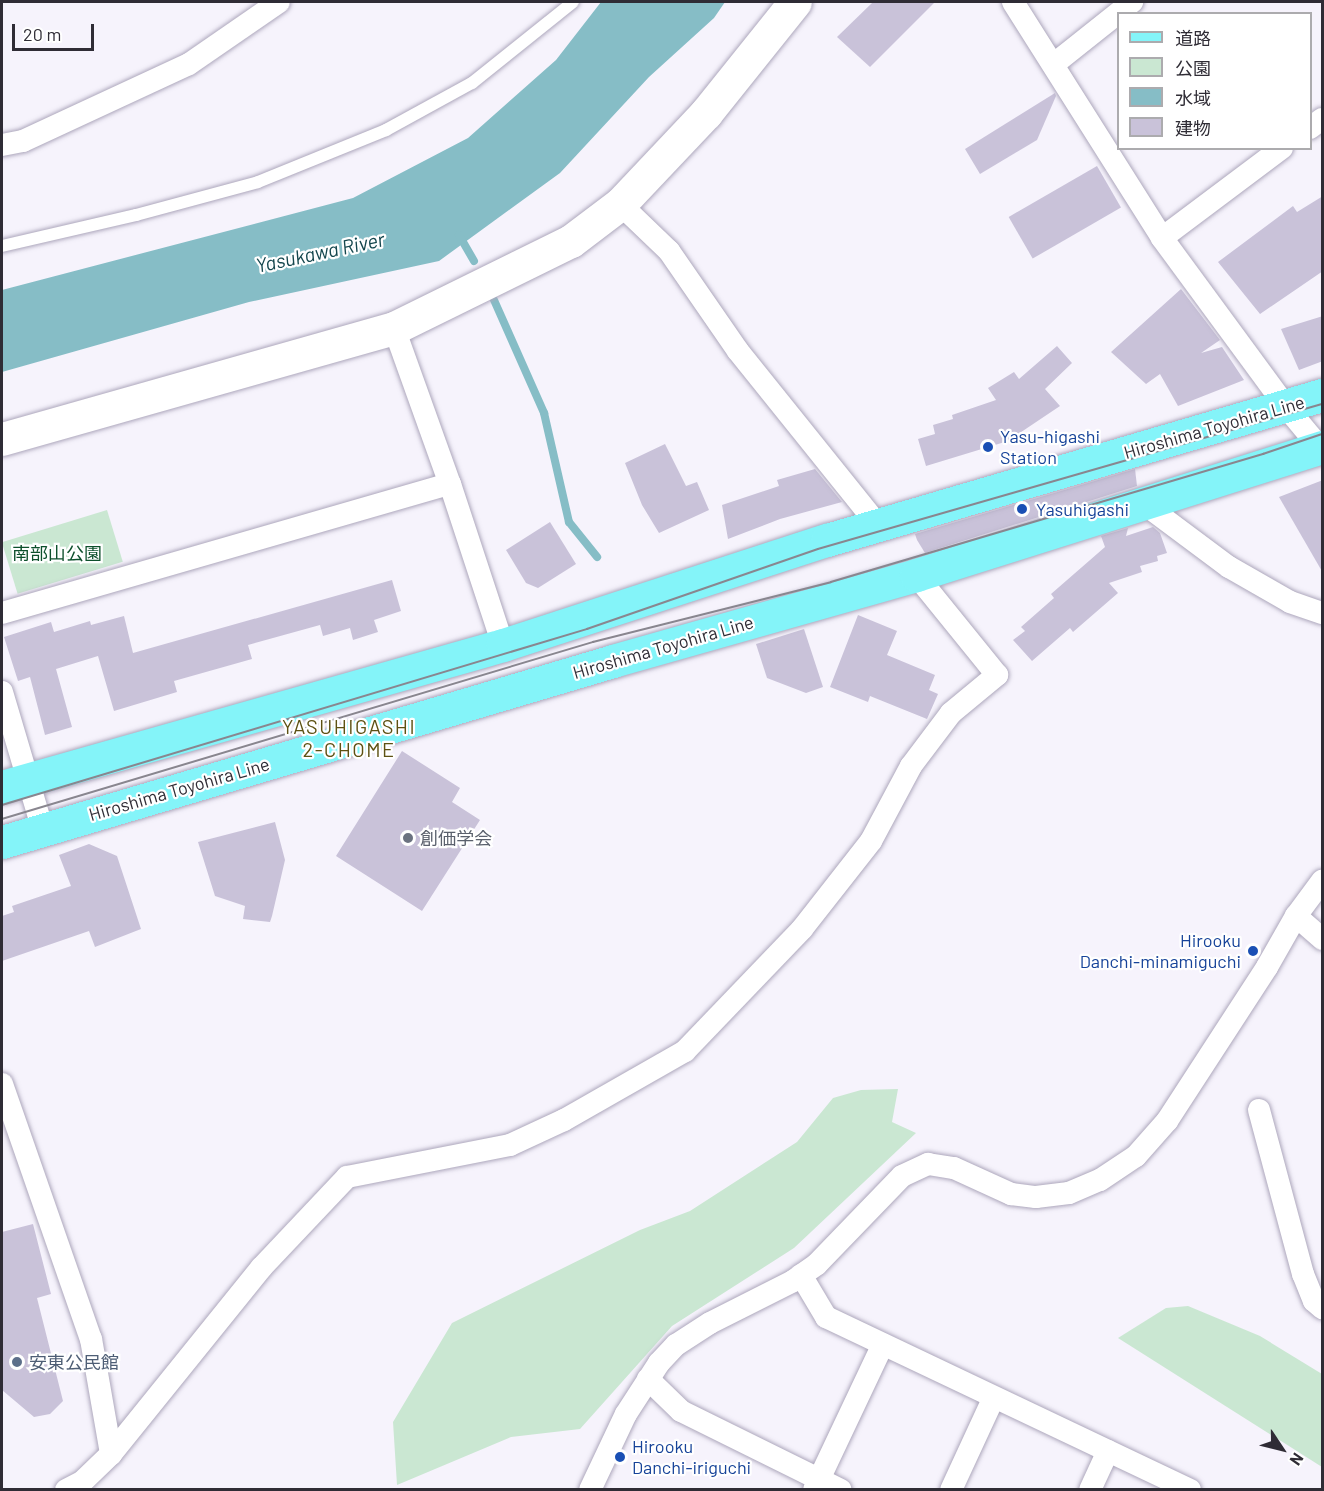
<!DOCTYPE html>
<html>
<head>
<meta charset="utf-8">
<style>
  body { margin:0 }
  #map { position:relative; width:1324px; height:1491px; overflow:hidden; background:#f6f3fc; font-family:Barlow,"Noto Sans JP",sans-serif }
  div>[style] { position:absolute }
  .green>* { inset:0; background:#cae7d2; transform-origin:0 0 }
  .water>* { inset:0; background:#86bdc6 }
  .stream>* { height:8px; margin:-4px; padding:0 4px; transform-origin:4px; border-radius:4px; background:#86bdc6 }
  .building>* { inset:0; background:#c9c2d9; transform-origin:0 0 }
  .roads { filter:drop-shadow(0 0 2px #ada7bc) drop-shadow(0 0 2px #ada7bc) }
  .lane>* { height:12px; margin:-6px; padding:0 6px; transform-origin:6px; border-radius:6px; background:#fff }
  .street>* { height:22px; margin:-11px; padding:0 11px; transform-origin:11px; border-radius:11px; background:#fff }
  .secondary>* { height:33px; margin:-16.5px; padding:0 16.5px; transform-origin:16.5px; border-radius:16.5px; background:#fff }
  .primary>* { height:33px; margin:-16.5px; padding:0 16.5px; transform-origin:16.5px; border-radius:16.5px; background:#84f4f9 }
  .tram>* { height:1.5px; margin:-0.75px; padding:0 0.75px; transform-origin:0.75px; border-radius:0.75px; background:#89868f }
  .dots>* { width:16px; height:16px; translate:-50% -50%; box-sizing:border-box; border:3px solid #fff; border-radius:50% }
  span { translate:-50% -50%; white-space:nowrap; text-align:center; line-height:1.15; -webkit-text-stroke:4.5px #fff; paint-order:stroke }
  .street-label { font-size:18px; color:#2f2c35 }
  .transit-label { font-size:18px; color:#164399 }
  .left { translate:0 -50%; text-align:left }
  .right { translate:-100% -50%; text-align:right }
  .park-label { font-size:18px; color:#0d502c }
  .worship-label { font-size:18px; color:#5b616d }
  .service-label { font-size:18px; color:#4e5e75 }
  .water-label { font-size:20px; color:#14464d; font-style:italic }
  .neighbourhood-label { font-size:20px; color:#5d5113; letter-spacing:1.5px }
  .frame { position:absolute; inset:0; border:3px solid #2f2c35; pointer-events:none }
  .legend { position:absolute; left:1117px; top:12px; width:195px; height:138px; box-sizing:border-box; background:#fff; border:2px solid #acabae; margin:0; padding:8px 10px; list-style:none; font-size:18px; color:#2f2c35 }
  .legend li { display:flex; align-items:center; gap:12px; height:30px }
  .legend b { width:30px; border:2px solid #acabae }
  .north { position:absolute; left:1252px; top:1419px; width:60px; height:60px; -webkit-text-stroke:4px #fff; paint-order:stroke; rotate:125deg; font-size:16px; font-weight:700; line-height:24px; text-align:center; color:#2f2c35 }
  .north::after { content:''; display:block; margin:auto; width:21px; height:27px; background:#2f2c35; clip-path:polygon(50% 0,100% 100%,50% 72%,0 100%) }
  .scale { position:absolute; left:12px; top:24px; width:82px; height:27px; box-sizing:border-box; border:3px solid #2f2c35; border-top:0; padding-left:8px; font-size:18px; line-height:21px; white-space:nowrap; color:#2f2c35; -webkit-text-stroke:4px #fff; paint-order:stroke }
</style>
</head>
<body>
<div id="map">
  <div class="green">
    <i style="left:107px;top:510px;width:54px;height:110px;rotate:73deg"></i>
    <i style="clip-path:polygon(898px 1089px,892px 1122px,916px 1133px,794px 1248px,672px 1326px,580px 1429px,511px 1437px,397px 1485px,393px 1422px,452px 1323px,640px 1230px,690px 1211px,797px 1142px,833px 1098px,861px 1090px)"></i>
    <i style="clip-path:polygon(1188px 1306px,1260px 1336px,1322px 1374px,1322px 1467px,1118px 1338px,1166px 1308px)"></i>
  </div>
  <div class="water">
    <i style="clip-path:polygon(601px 2px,725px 2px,714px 18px,649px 77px,560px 173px,439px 261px,249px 302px,2px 372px,2px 290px,353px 198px,468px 138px,556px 60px)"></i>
  </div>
  <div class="stream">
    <i style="left:459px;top:235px;width:30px;rotate:60deg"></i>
    <i style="left:494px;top:300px;width:124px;rotate:66.1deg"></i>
    <i style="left:544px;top:413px;width:112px;rotate:77.1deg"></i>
    <i style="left:569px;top:522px;width:45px;rotate:51.3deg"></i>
  </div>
  <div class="building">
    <i style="clip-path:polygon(873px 2px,935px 2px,870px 67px,837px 37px)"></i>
    <i style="clip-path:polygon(1055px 93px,1056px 96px,1037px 140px,980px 174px,965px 149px)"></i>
    <i style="left:1097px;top:166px;width:48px;height:102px;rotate:60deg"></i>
    <i style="clip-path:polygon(1323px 196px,1323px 271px,1260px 314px,1218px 262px,1293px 206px,1297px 212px)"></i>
    <i style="clip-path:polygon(1181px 289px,1220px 340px,1201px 353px,1222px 347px,1244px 380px,1178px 406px,1160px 374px,1146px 384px,1111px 352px)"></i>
    <i style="clip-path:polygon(1323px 316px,1323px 361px,1299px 370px,1281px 329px)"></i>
    <i style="clip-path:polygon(1057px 346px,1072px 363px,1045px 389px,1060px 406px,1008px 441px,926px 466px,918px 439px,935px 434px,933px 425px,953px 419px,952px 415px,996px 400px,988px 388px,1014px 372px,1019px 379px)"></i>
    <i style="clip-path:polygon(665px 444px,686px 486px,697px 482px,709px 510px,659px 533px,642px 505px,625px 463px)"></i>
    <i style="clip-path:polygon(815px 469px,842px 502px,780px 519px,728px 539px,722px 505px,779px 486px,777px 480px)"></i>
    <i style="clip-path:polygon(1135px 469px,1137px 486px,925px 553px,917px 540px,915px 534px)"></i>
    <i style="clip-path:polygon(1323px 480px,1323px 573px,1279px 497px)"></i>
    <i style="clip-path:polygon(550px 522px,576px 564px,538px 588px,526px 583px,506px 550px)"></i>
    <i style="clip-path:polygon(1153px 527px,1160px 533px,1167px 553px,1157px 556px,1158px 561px,1140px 566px,1142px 572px,1109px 583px,1118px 593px,1073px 632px,1070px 628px,1032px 661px,1013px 640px,1025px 631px,1021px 627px,1054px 598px,1051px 594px,1105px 547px,1101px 536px,1128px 528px,1126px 536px)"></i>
    <i style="clip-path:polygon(392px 580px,401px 611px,374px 620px,378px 632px,353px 640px,350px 628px,323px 636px,320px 625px,248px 645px,252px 659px,174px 681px,177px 692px,114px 711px,98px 656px,56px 669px,72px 727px,45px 735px,30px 677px,18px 681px,4px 637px,51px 622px,54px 632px,90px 621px,91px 625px,124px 616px,133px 653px)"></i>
    <i style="clip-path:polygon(858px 615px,897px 631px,887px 655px,935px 675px,929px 690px,938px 694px,927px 719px,870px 696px,868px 702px,830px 687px)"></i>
    <i style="clip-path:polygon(804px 629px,823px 687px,806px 693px,767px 678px,756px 644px)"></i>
    <i style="clip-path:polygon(402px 751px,460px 788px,452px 802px,480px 820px,422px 911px,336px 856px)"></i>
    <i style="clip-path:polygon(275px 822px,285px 860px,272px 916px,270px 922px,243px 919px,245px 906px,215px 896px,198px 842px)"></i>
    <i style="clip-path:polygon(89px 844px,117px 856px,141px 929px,95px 947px,89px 931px,2px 961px,2px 916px,14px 912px,12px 906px,71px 886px,59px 855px)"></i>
    <i style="clip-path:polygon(33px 1224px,51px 1294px,37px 1298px,63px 1401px,50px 1414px,34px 1417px,2px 1390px,2px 1232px)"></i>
  </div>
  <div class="roads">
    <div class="lane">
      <i style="left:2px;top:246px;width:138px;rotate:-13deg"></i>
      <i style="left:136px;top:215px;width:126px;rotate:-15.1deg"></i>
      <i style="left:258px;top:182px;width:138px;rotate:-22.1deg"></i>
      <i style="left:386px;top:130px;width:98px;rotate:-28.7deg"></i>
      <i style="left:472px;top:83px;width:129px;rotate:-38.7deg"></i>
    </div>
    <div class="street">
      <i style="left:1013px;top:2px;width:279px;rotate:57.7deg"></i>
      <i style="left:1162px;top:238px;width:210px;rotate:53.7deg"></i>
      <i style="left:1286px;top:407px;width:56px;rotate:50.1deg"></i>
      <i style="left:1054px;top:64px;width:100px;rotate:-38.5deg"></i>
      <i style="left:1310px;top:128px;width:15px;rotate:-37deg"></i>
      <i style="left:2px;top:145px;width:21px;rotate:-11deg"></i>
      <i style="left:23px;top:141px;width:183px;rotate:-24.9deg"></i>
      <i style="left:189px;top:64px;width:109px;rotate:-34.6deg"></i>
      <i style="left:620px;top:204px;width:68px;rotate:43.8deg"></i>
      <i style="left:669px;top:251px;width:121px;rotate:55.4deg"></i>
      <i style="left:738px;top:351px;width:223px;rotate:51.2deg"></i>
      <i style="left:1162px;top:238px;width:150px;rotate:-36.9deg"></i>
      <i style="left:394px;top:328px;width:166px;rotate:70.3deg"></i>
      <i style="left:450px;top:484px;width:169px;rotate:71.8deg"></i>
      <i style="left:1143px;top:503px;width:107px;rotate:36.7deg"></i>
      <i style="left:1229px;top:567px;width:70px;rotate:29.8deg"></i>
      <i style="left:1290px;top:602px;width:34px;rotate:19deg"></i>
      <i style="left:2px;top:613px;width:466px;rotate:-16.1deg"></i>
      <i style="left:2px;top:692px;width:144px;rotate:73.5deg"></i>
      <i style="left:1296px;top:916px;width:35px;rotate:41deg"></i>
      <i style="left:2px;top:1084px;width:270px;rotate:70.8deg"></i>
      <i style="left:91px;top:1339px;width:117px;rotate:80.1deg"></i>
      <i style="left:1259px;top:1110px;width:170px;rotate:75deg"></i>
      <i style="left:1303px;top:1274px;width:29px;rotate:68deg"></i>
      <i style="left:1314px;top:1301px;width:11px;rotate:41deg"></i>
      <i style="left:801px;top:1275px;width:49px;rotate:59.2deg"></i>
      <i style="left:826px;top:1317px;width:403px;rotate:25.4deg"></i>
      <i style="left:648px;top:1379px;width:46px;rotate:44.1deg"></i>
      <i style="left:681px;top:1411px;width:178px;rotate:26.3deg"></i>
      <i style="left:66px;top:1490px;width:18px;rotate:-27deg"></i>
      <i style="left:82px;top:1482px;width:40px;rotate:-44deg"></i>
      <i style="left:111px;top:1454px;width:240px;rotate:-51.1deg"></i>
      <i style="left:262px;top:1267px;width:124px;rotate:-46.6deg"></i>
      <i style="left:347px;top:1177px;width:166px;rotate:-11.1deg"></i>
      <i style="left:510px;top:1145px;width:60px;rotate:-24.8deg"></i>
      <i style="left:564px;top:1120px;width:139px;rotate:-29.7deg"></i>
      <i style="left:685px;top:1051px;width:169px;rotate:-46.2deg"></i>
      <i style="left:802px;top:929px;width:112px;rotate:-51.9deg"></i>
      <i style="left:871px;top:841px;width:85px;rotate:-61.9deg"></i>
      <i style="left:911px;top:766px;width:66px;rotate:-53deg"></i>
      <i style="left:951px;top:713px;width:60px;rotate:-39.6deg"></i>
      <i style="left:997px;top:675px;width:129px;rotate:-129deg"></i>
      <i style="left:590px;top:1490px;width:84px;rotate:-64.7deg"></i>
      <i style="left:626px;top:1414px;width:61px;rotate:-57.1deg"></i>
      <i style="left:659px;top:1363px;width:25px;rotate:-47deg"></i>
      <i style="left:676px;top:1345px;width:40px;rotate:-32.9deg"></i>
      <i style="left:710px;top:1323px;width:93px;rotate:-26.8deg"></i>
      <i style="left:793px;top:1281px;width:29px;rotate:-35deg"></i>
      <i style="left:817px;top:1264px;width:122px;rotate:-46deg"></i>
      <i style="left:902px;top:1176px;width:29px;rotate:-25deg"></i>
      <i style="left:928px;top:1164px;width:26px;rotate:9deg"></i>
      <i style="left:954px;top:1168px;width:63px;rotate:24.5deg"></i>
      <i style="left:1011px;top:1194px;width:25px;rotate:7deg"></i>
      <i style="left:1036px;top:1197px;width:33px;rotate:-7deg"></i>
      <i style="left:1069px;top:1193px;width:34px;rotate:-23deg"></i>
      <i style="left:1100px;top:1180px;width:43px;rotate:-33.7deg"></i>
      <i style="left:1136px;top:1156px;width:47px;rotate:-48.5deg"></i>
      <i style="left:1167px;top:1121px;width:184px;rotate:-57deg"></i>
      <i style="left:1267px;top:967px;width:59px;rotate:-60.4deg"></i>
      <i style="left:1296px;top:916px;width:44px;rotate:-53.4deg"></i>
      <i style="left:814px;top:1490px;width:161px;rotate:-64.7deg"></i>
      <i style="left:951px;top:1490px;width:102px;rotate:-65.2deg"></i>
      <i style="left:1090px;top:1490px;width:43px;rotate:-65.2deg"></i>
    </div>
    <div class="secondary">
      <i style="left:2px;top:439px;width:407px;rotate:-15.8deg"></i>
      <i style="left:394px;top:328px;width:197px;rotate:-26.2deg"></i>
      <i style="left:571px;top:241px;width:61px;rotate:-37.1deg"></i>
      <i style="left:620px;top:204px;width:125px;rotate:-46.6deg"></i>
      <i style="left:706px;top:113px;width:142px;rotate:-51.3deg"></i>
    </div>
    <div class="primary">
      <i style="left:2px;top:787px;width:521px;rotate:-15.82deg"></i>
      <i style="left:503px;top:645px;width:341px;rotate:-18deg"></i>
      <i style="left:827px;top:540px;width:516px;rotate:-16.33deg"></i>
      <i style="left:2px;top:842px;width:637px;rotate:-16.5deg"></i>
      <i style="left:613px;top:661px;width:315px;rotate:-15.8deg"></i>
      <i style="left:916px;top:575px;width:426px;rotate:-17.5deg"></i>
    </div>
  </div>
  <div class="tram">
    <i style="left:2px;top:805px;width:611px;rotate:-16.74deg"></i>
    <i style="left:587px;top:629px;width:244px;rotate:-19.1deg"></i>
    <i style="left:818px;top:549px;width:524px;rotate:-16.05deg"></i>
    <i style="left:2px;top:819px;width:617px;rotate:-16.67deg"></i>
    <i style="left:593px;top:642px;width:245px;rotate:-14.1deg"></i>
    <i style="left:831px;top:582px;width:451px;rotate:-16.5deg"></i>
    <i style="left:1263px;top:454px;width:62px;rotate:-18.7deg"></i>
  </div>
  <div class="dots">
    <i style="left:988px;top:447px;background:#1a4fb4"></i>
    <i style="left:1022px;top:509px;background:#1a4fb4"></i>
    <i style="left:408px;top:838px;background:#6b7280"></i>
    <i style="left:1253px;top:951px;background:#1a4fb4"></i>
    <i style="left:17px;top:1362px;background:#5c6f8a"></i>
    <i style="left:620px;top:1457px;background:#1a4fb4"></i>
  </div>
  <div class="street-label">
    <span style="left:1214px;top:427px;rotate:-16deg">Hiroshima Toyohira Line</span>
    <span style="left:663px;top:647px;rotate:-16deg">Hiroshima Toyohira Line</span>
    <span style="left:179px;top:789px;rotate:-16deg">Hiroshima Toyohira Line</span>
  </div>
  <div class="transit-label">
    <span class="left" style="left:1000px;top:447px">Yasu-higashi<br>Station</span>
    <span class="left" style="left:1036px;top:509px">Yasuhigashi</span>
    <span class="right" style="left:1241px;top:951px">Hirooku<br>Danchi-minamiguchi</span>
    <span class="left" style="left:632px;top:1457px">Hirooku<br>Danchi-iriguchi</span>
  </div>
  <div class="park-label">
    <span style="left:57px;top:553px">南部山公園</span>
  </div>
  <div class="worship-label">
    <span class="left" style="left:420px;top:838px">創価学会</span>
  </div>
  <div class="service-label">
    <span class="left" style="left:29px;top:1362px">安東公民館</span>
  </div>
  <div class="water-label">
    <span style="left:320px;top:252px;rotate:-12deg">Yasukawa River</span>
  </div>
  <div class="neighbourhood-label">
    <span style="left:349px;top:738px">YASUHIGASHI<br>2-CHOME</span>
  </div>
  <div class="frame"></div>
  <ul class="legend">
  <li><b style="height:8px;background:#84f4f9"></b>道路</li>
  <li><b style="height:16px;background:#cae7d2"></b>公園</li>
  <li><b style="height:16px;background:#86bdc6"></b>水域</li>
  <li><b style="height:16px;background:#c9c2d9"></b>建物</li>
  </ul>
  <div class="north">N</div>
  <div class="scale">20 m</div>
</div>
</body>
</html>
